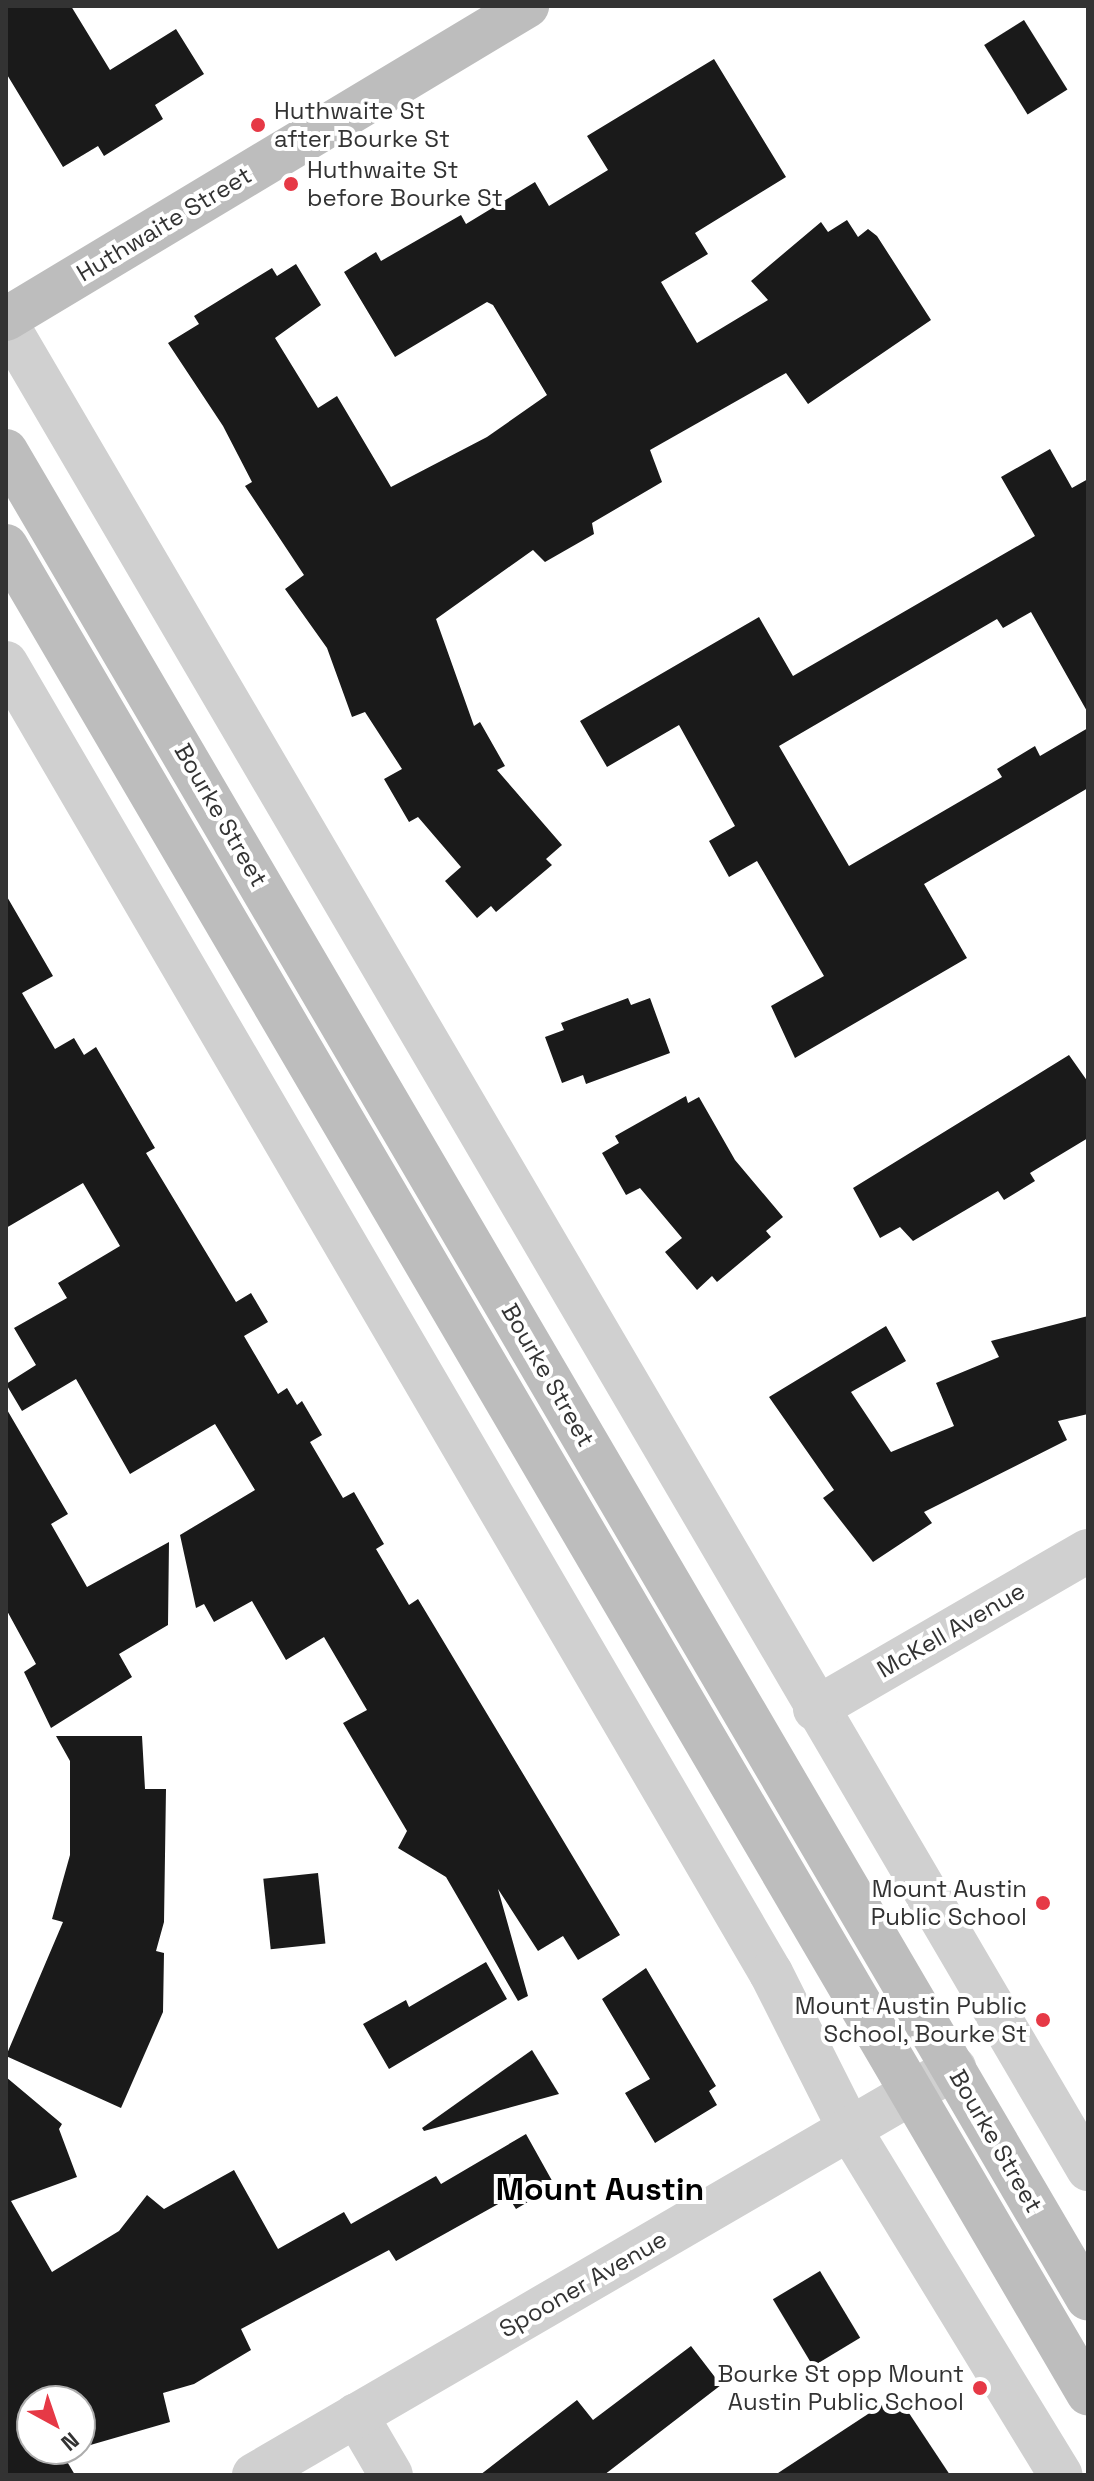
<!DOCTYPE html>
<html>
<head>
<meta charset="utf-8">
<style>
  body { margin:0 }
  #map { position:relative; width:1094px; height:2481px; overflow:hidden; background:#fff; font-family:"Space Grotesk",sans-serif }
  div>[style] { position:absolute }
  .building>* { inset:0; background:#1a1a1a; transform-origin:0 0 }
  .street>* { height:44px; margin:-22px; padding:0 22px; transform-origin:22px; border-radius:22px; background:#d0d0d0 }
  .secondary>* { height:44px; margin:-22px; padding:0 22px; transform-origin:22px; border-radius:22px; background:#bdbdbd }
  .dots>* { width:22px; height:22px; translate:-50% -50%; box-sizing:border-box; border:4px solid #fff; border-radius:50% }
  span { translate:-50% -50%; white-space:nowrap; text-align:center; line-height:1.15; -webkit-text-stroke:8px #fff; paint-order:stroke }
  .poi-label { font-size:24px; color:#333 }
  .left { translate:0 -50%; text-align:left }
  .right { translate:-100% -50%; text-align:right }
  .street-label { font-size:24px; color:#333 }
  .district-label { font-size:32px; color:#000; font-weight:700 }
  .frame { position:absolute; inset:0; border:8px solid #333; pointer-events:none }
  .north { position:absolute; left:16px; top:2385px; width:80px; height:80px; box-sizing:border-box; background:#fff; border:2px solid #adadad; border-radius:50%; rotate:140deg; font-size:22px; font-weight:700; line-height:32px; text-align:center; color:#333 }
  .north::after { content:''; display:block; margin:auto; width:28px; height:36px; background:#e63946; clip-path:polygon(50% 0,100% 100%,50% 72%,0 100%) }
</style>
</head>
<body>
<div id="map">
  <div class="building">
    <i style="clip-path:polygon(6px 6px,71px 6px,110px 70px,176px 29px,204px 74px,155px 105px,163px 119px,104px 156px,98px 146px,63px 167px,6px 73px)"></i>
    <i style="left:1024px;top:20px;width:82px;height:47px;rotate:58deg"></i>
    <i style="clip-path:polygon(714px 59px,786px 177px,695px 233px,708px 254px,661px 282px,697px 343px,768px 300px,751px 281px,821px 222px,828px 232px,847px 220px,858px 237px,868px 229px,877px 236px,931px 320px,808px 404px,786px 373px,650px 450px,662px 482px,592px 523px,594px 534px,545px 562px,533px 550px,436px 619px,474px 726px,480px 722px,505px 766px,497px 770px,562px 845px,546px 859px,552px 865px,496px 912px,491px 906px,477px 918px,445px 881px,461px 867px,418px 817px,409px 822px,384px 779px,402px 769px,365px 712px,352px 717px,327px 648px,285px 589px,304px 575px,245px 486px,252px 482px,223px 426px,168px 343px,199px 324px,194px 316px,272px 268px,277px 276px,296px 264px,321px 305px,275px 338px,318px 408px,337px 396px,391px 487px,487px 437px,547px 395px,493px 305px,487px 302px,395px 357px,344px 272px,376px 252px,381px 261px,461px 215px,466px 224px,535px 182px,549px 206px,608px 170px,587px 136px)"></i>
    <i style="clip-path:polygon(1050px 449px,1072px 488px,1088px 479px,1088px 713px,1031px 612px,1003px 628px,997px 619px,779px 746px,849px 866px,1002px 777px,997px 769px,1035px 746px,1040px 756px,1088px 728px,1088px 788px,924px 884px,967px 958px,795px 1058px,771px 1006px,824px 976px,757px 861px,729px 877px,709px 841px,735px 826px,679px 725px,607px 767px,580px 721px,759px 617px,793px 676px,1035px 536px,1001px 477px)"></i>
    <i style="clip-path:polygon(6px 895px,53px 976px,22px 993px,55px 1049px,74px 1038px,84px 1055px,96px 1047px,155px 1148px,146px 1153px,236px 1302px,251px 1293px,268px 1322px,244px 1336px,278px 1394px,287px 1388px,297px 1405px,302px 1401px,322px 1435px,310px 1442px,343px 1498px,354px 1492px,384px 1544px,376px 1549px,409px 1605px,418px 1599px,620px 1935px,578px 1960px,563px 1936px,538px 1951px,498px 1889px,528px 1996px,518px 2001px,446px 1877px,398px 1848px,407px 1831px,343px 1723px,367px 1710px,324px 1637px,286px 1660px,252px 1601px,214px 1622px,204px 1604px,196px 1608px,180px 1535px,255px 1490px,215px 1424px,130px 1474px,76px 1379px,22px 1411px,6px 1384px,36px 1365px,14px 1328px,67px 1298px,58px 1283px,120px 1246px,83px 1183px,6px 1228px)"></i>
    <i style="clip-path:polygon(628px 998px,631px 1005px,650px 998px,670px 1053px,586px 1084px,583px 1075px,562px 1083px,545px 1037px,564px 1030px,561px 1023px)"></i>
    <i style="clip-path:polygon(1069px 1055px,1088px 1082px,1088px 1138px,1030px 1173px,1035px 1181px,1004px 1200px,998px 1191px,913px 1241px,900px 1227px,880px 1238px,853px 1188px)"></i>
    <i style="clip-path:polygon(686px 1096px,688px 1103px,699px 1097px,735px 1160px,783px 1217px,766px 1231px,771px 1237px,717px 1282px,712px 1276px,697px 1290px,665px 1252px,682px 1238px,640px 1188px,626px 1195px,602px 1153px,619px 1143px,615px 1136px)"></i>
    <i style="clip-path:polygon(1088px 1316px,1088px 1414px,1058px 1421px,1067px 1440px,924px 1512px,932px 1523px,873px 1562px,823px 1498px,834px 1490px,769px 1397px,886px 1326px,906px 1361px,851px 1392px,891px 1452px,954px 1426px,936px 1383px,999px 1357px,991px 1341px)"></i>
    <i style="clip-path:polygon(6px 1408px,68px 1514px,51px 1524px,87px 1587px,169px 1542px,168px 1625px,119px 1654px,132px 1677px,51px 1728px,24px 1672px,36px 1664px,6px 1609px)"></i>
    <i style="clip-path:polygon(56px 1736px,142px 1736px,145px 1789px,166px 1789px,164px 1922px,156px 1951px,164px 1953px,163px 2012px,121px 2108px,6px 2056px,63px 1922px,52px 1919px,70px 1855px,70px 1761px)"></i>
    <i style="left:318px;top:1873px;width:71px;height:55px;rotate:84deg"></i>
    <i style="clip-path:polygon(486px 1962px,507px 1999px,389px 2069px,363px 2024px,406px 2000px,409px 2007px)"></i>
    <i style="clip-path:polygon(646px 1968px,716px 2086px,709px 2091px,717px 2105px,655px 2143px,625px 2093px,650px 2079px,602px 1999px)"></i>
    <i style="clip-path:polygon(532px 2050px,559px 2094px,424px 2131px,422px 2128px)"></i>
    <i style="clip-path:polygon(6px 2077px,62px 2124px,59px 2129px,77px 2177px,11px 2201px,52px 2272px,119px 2231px,147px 2195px,164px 2209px,234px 2170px,278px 2249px,344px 2212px,351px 2224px,436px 2176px,441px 2184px,526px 2134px,555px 2186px,516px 2209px,509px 2198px,396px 2261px,389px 2250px,241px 2329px,251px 2350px,194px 2384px,163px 2393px,170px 2422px,80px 2448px,80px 2401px,32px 2401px,32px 2449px,77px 2449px,62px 2453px,75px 2475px,6px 2475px)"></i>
    <i style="left:820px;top:2271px;width:78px;height:55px;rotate:59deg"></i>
    <i style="clip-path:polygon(691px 2346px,721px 2385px,604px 2475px,480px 2475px,577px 2400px,593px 2420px)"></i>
    <i style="clip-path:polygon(897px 2395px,950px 2475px,775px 2475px)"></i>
  </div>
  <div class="street">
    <i style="left:6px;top:323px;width:2140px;rotate:59.62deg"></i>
    <i style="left:6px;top:663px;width:1517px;rotate:59.72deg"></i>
    <i style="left:771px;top:1973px;width:176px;rotate:63.3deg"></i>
    <i style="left:850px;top:2130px;width:404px;rotate:58.6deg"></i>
    <i style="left:815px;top:1709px;width:315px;rotate:-30.1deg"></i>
    <i style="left:356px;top:2415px;width:69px;rotate:59.7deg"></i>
    <i style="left:254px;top:2475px;width:810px;rotate:-30.17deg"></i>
  </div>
  <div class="secondary">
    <i style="left:6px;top:319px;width:608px;rotate:-31deg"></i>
    <i style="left:6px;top:451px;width:2141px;rotate:59.65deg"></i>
    <i style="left:6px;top:546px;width:2141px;rotate:59.64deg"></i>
  </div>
  <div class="dots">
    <i style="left:258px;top:125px;background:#e63946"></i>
    <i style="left:291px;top:184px;background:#e63946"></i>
    <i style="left:1043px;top:1903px;background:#e63946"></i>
    <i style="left:1043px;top:2020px;background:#e63946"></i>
    <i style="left:980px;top:2388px;background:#e63946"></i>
  </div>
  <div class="poi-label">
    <span class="left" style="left:274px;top:125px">Huthwaite St<br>after Bourke St</span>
    <span class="left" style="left:307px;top:184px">Huthwaite St<br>before Bourke St</span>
    <span class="right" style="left:1027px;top:1903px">Mount Austin<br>Public School</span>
    <span class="right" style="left:1027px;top:2020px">Mount Austin Public<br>School, Bourke St</span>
    <span class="right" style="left:964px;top:2388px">Bourke St opp Mount<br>Austin Public School</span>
  </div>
  <div class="street-label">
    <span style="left:164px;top:224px;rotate:-31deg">Huthwaite Street</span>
    <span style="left:221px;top:815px;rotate:60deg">Bourke Street</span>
    <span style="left:548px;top:1375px;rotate:60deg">Bourke Street</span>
    <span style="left:951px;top:1630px;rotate:-30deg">McKell Avenue</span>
    <span style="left:996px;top:2141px;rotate:60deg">Bourke Street</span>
    <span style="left:583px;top:2284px;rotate:-30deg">Spooner Avenue</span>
  </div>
  <div class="district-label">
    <span style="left:600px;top:2189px">Mount Austin</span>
  </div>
  <div class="frame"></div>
  <div class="north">N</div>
</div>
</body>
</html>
